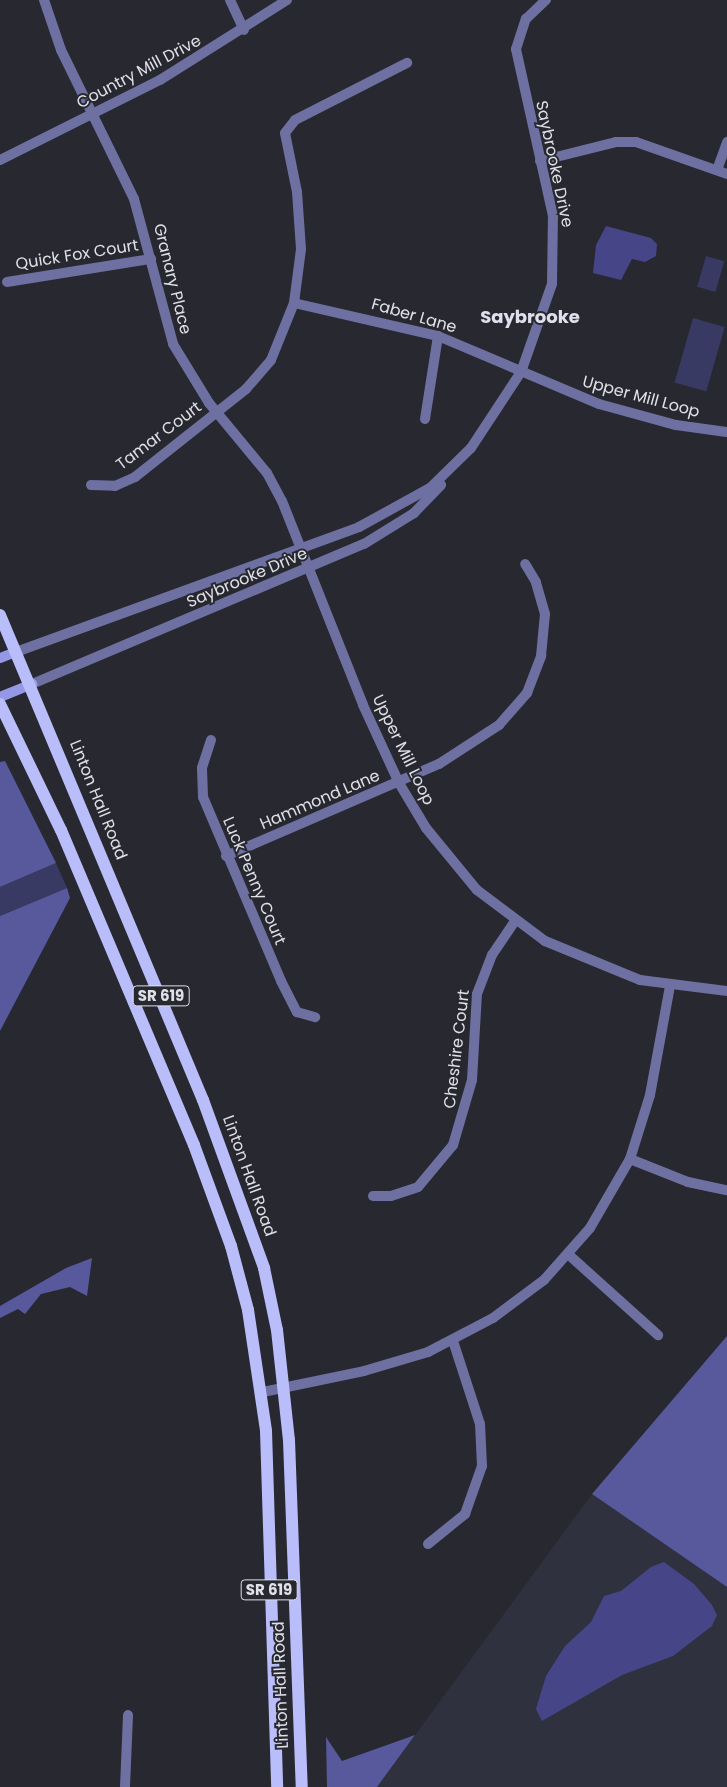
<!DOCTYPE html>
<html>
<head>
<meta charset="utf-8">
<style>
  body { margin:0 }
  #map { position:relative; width:727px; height:1787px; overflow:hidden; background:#272830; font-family:Poppins,sans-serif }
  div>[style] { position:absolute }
  .built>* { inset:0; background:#30313e }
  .green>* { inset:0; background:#393a63; transform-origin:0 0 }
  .forest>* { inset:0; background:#58589c }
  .water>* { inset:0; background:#464588 }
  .street>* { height:10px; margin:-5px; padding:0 5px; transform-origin:5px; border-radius:5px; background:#6d70a1 }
  .secondary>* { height:10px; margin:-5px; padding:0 5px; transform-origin:5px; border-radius:5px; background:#9598e6 }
  .primary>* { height:12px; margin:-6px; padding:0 6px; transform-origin:6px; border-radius:6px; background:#b9bdfa }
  span { translate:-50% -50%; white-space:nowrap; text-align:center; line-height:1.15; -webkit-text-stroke:4px #272830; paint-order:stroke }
  .shield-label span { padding:1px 4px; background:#272830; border:1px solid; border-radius:4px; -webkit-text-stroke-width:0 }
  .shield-label { font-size:15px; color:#e0e1e6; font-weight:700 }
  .street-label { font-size:16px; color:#e0e1e6 }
  .neighbourhood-label { font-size:18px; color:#dfe0eb; font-weight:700 }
</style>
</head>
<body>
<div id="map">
  <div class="built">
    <i style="clip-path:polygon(592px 1494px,727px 1587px,727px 1787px,377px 1787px)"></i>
  </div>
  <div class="green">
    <i style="left:706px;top:256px;width:19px;height:32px;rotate:16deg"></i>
    <i style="left:693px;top:318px;width:33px;height:67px;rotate:16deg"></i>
    <i style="clip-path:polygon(56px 863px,67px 888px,0 916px,0 887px)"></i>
  </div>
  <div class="forest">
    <i style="clip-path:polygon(5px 761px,56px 863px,0 887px,0 762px)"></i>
    <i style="clip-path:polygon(67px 888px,70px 898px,0 1031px,0 916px)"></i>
    <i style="clip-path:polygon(92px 1258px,87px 1296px,70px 1287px,41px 1294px,25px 1314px,18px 1309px,0 1318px,0 1306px,66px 1268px)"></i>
    <i style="clip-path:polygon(727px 1336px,727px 1587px,592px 1494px)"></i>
    <i style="clip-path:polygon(415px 1735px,377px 1787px,327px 1787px,326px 1737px,342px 1761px)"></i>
  </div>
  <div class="water">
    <i style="clip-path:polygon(606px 226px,651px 238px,657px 244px,656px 256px,645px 262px,632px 259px,621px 280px,593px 273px,596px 245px)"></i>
    <i style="clip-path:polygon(664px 1562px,694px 1584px,712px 1605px,717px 1615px,712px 1626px,673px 1656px,622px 1675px,542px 1721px,536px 1709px,546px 1676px,565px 1646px,591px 1622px,604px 1596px,621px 1591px,651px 1567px)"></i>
  </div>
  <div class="street">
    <i style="left:44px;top:0;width:53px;rotate:71.2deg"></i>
    <i style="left:61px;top:50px;width:166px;rotate:63.9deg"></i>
    <i style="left:134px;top:199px;width:150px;rotate:74.9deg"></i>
    <i style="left:173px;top:344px;width:69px;rotate:58.6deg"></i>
    <i style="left:209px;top:403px;width:91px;rotate:50.4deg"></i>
    <i style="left:267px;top:473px;width:32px;rotate:62deg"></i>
    <i style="left:282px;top:501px;width:219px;rotate:68.3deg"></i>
    <i style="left:363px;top:705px;width:86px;rotate:65.2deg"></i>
    <i style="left:399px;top:783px;width:52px;rotate:59deg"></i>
    <i style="left:426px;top:828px;width:80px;rotate:50.6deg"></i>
    <i style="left:477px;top:890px;width:85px;rotate:36.9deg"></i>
    <i style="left:545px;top:941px;width:103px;rotate:22.3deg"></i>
    <i style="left:640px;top:980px;width:88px;rotate:7.2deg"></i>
    <i style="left:230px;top:0;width:33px;rotate:65deg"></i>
    <i style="left:0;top:160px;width:179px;rotate:-26.6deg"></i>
    <i style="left:160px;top:80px;width:150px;rotate:-32.2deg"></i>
    <i style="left:540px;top:161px;width:78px;rotate:-14deg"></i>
    <i style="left:616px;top:142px;width:20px"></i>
    <i style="left:636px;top:142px;width:96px;rotate:19.4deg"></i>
    <i style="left:717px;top:170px;width:30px;rotate:-70deg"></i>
    <i style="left:7px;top:282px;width:146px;rotate:-9.1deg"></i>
    <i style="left:294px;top:303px;width:148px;rotate:12.9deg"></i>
    <i style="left:438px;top:336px;width:175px;rotate:22.9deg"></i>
    <i style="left:599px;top:404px;width:80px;rotate:15.3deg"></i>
    <i style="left:676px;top:425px;width:51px;rotate:7.8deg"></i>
    <i style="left:425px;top:419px;width:84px;rotate:-81.1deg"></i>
    <i style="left:91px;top:485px;width:24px;rotate:2deg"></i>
    <i style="left:115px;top:486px;width:22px;rotate:-24deg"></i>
    <i style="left:135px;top:477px;width:142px;rotate:-38.4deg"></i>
    <i style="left:246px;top:389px;width:38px;rotate:-49deg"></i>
    <i style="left:271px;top:360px;width:61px;rotate:-68deg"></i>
    <i style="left:294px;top:303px;width:54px;rotate:-82.6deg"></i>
    <i style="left:301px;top:249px;width:57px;rotate:-94deg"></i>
    <i style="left:297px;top:192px;width:60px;rotate:-101.5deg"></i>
    <i style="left:285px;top:133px;width:16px;rotate:-52deg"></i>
    <i style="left:295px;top:120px;width:126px;rotate:-27deg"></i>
    <i style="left:16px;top:652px;width:365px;rotate:-20deg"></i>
    <i style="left:359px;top:527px;width:81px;rotate:-28.8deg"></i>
    <i style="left:430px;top:488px;width:57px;rotate:-44.3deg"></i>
    <i style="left:471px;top:448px;width:91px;rotate:-56.7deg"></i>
    <i style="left:521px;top:372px;width:93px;rotate:-70.6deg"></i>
    <i style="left:552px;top:284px;width:68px;rotate:-89.2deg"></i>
    <i style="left:553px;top:216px;width:171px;rotate:-102.5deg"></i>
    <i style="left:516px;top:49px;width:32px;rotate:-72deg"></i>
    <i style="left:526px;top:19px;width:28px;rotate:-44deg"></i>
    <i style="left:32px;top:684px;width:360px;rotate:-22.9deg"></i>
    <i style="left:364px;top:544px;width:59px;rotate:-31.8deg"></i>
    <i style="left:414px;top:513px;width:39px;rotate:-46deg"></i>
    <i style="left:211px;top:740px;width:29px;rotate:108deg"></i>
    <i style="left:202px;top:768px;width:29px;rotate:88deg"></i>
    <i style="left:203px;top:797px;width:200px;rotate:67deg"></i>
    <i style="left:281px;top:981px;width:35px;rotate:63deg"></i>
    <i style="left:297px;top:1012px;width:19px;rotate:16deg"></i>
    <i style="left:226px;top:856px;width:232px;rotate:-23.4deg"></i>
    <i style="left:439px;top:764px;width:72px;rotate:-33deg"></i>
    <i style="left:499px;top:725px;width:43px;rotate:-48.8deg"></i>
    <i style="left:527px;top:693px;width:40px;rotate:-69deg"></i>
    <i style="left:541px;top:656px;width:42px;rotate:-84.6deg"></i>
    <i style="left:545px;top:614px;width:33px;rotate:-106deg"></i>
    <i style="left:536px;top:582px;width:21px;rotate:-121deg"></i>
    <i style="left:630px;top:1159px;width:62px;rotate:21.6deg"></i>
    <i style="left:688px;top:1182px;width:40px;rotate:12deg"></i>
    <i style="left:373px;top:1196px;width:18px"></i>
    <i style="left:391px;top:1196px;width:28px;rotate:-18deg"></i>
    <i style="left:418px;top:1187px;width:55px;rotate:-50.2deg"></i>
    <i style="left:453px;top:1145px;width:68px;rotate:-73.7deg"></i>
    <i style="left:472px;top:1080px;width:86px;rotate:-86.7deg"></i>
    <i style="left:477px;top:994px;width:42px;rotate:-69deg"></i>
    <i style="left:492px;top:955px;width:41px;rotate:-55.9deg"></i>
    <i style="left:569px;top:1255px;width:120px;rotate:42deg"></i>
    <i style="left:263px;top:1392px;width:103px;rotate:-11.7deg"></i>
    <i style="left:364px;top:1371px;width:67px;rotate:-16.5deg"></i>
    <i style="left:428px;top:1352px;width:73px;rotate:-27.6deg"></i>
    <i style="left:493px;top:1318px;width:64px;rotate:-36.7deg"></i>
    <i style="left:544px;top:1280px;width:69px;rotate:-48.5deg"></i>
    <i style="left:590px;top:1228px;width:80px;rotate:-59.9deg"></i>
    <i style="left:630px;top:1159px;width:67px;rotate:-72.6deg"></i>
    <i style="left:650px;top:1095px;width:111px;rotate:-79.6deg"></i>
    <i style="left:428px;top:1544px;width:48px;rotate:-39deg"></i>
    <i style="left:465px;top:1514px;width:51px;rotate:-70.5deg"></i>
    <i style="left:482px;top:1466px;width:42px;rotate:-92.7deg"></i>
    <i style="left:480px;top:1424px;width:87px;rotate:-108deg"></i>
    <i style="left:125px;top:1787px;width:72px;rotate:-87.6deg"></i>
  </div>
  <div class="secondary">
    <i style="left:0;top:658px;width:17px;rotate:-21deg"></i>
    <i style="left:0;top:697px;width:35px;rotate:-22deg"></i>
  </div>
  <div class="primary">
    <i style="left:0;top:615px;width:526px;rotate:67.29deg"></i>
    <i style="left:203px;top:1100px;width:179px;rotate:70deg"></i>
    <i style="left:264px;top:1268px;width:63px;rotate:78.2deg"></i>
    <i style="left:277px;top:1330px;width:111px;rotate:83.8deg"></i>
    <i style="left:289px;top:1440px;width:347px;rotate:87.9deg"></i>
    <i style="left:0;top:704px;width:140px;rotate:64.2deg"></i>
    <i style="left:61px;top:830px;width:342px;rotate:67.1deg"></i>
    <i style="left:194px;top:1145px;width:108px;rotate:69.9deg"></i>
    <i style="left:231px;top:1246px;width:66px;rotate:75.1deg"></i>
    <i style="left:248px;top:1310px;width:122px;rotate:81.5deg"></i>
    <i style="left:266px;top:1431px;width:356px;rotate:88.2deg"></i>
  </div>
  <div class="shield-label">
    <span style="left:161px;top:996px">SR 619</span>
    <span style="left:269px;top:1590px">SR 619</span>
  </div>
  <div class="street-label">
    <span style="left:139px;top:72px;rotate:-28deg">Country Mill Drive</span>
    <span style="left:554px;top:164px;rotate:78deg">Saybrooke Drive</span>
    <span style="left:77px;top:255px;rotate:-9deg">Quick Fox Court</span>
    <span style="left:172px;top:279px;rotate:76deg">Granary Place</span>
    <span style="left:414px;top:316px;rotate:16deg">Faber Lane</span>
    <span style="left:641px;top:397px;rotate:15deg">Upper Mill Loop</span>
    <span style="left:159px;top:436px;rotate:-37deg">Tamar Court</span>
    <span style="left:247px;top:578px;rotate:-23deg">Saybrooke Drive</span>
    <span style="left:403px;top:750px;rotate:64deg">Upper Mill Loop</span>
    <span style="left:98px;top:800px;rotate:68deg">Linton Hall Road</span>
    <span style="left:320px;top:800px;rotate:-23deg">Hammond Lane</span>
    <span style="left:254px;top:881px;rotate:67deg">Luck Penny Court</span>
    <span style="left:457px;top:1049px;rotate:-83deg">Cheshire Court</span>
    <span style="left:249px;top:1176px;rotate:70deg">Linton Hall Road</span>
    <span style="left:281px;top:1685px;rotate:-92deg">Linton Hall Road</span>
  </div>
  <div class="neighbourhood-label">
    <span style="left:530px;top:317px">Saybrooke</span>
  </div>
</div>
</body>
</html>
